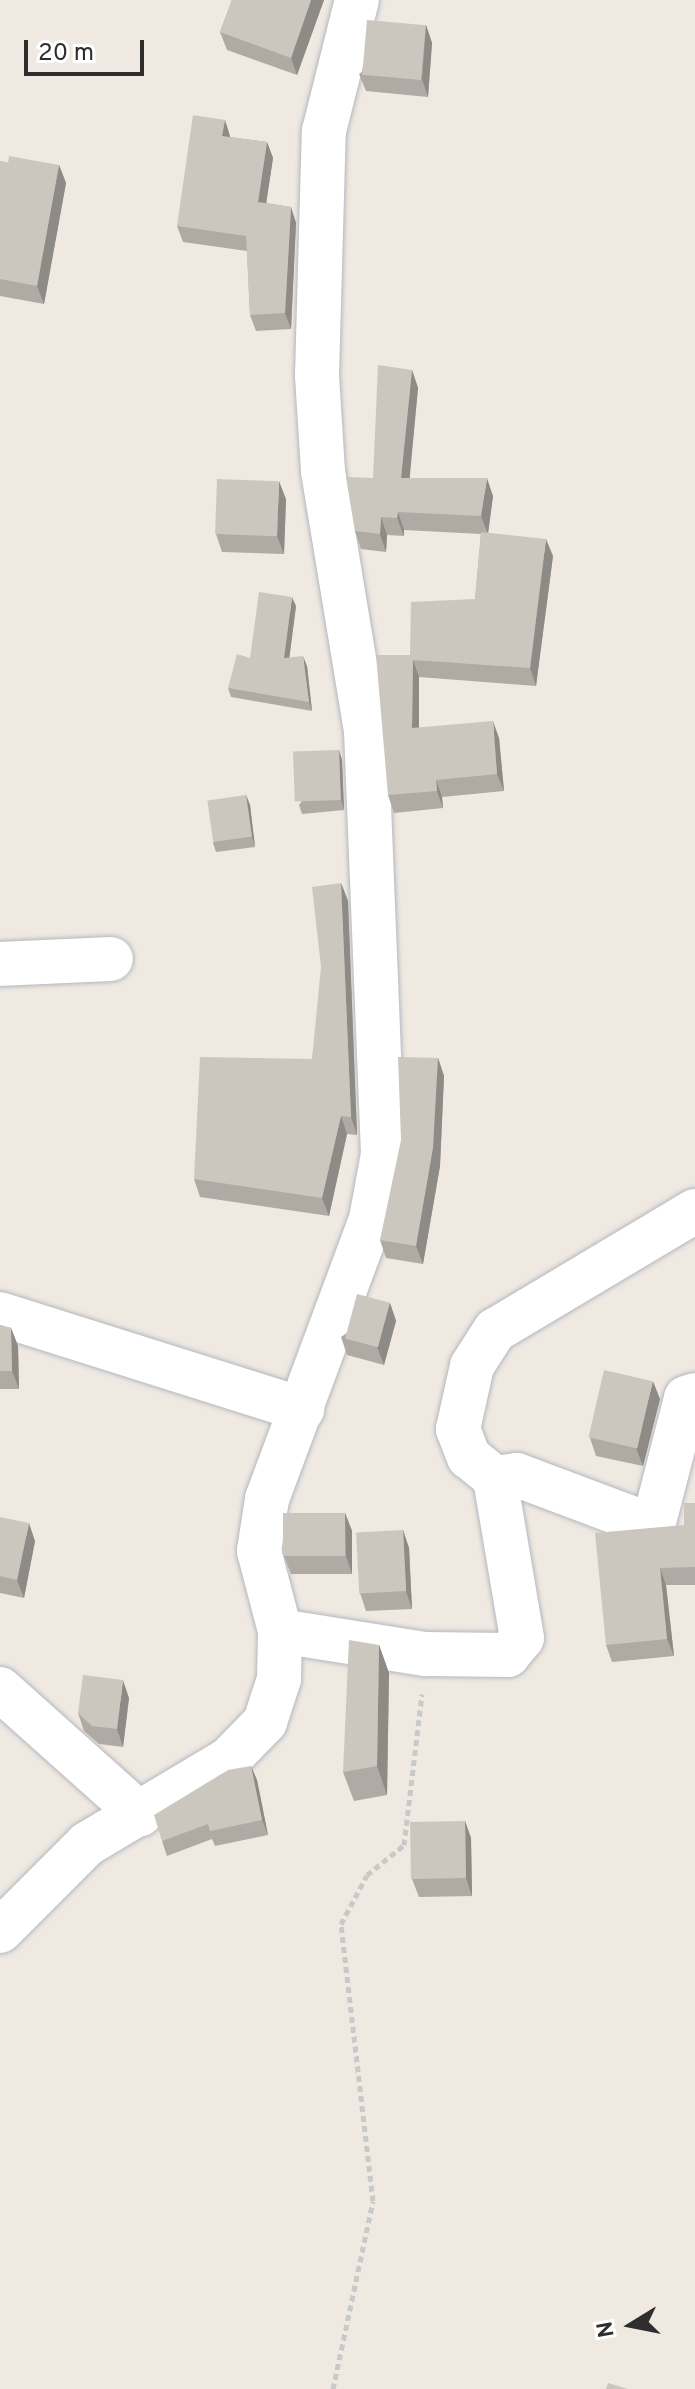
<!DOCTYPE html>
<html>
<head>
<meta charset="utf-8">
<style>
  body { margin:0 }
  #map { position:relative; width:695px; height:2389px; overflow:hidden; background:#efe9e1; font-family:Overpass,sans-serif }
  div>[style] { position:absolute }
  .path>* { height:5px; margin-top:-2.5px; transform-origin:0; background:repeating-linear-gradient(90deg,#c9c9c9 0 6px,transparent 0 10px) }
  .roads { filter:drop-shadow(0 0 2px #b4b7c1) drop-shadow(0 0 2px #b4b7c1) }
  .street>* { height:44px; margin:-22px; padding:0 22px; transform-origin:22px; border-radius:22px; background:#fff }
  .secondary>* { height:44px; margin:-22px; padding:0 22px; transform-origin:22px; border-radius:22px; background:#fff }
  .wall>* { inset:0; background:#afaba4 }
  .shaded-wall>* { inset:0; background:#8e8b86 }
  .building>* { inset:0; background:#cbc7bf; transform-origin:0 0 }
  span { translate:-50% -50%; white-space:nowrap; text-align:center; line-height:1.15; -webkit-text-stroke:7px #fff; paint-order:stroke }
  .north { position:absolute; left:591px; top:2285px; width:80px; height:80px; -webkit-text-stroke:6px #fff; paint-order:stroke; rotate:260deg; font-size:22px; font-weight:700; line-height:32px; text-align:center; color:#2e2e2e }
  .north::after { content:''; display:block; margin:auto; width:28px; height:36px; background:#2e2e2e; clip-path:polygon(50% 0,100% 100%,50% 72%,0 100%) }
  .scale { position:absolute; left:24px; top:40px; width:120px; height:36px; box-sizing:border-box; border:4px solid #2e2e2e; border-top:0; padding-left:10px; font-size:24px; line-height:28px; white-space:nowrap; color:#2e2e2e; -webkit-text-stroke:6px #fff; paint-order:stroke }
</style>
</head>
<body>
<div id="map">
  <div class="path">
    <i style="left:333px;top:2389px;width:192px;rotate:-78deg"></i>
    <i style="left:373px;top:2201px;width:279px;rotate:-96.6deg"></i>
    <i style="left:341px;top:1924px;width:55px;rotate:-62deg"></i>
    <i style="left:367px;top:1875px;width:48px;rotate:-39deg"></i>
    <i style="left:404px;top:1845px;width:152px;rotate:-83.2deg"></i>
  </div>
  <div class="roads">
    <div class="street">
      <i style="left:0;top:964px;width:111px;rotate:-2.6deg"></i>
      <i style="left:695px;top:1211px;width:233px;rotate:149.2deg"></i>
      <i style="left:495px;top:1330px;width:43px;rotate:122.6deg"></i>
      <i style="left:472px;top:1366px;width:65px;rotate:102.5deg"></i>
      <i style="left:458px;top:1429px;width:30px;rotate:69deg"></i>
      <i style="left:469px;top:1457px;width:33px;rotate:39deg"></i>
      <i style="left:495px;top:1478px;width:22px;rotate:-8deg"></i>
      <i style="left:517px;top:1475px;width:145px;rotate:20.6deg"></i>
      <i style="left:653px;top:1526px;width:132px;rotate:-75.5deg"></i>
      <i style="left:686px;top:1398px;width:9px;rotate:-18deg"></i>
      <i style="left:280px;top:1631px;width:148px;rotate:9deg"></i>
      <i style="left:426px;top:1654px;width:82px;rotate:0.7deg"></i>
      <i style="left:508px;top:1655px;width:22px;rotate:-51deg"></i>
      <i style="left:522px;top:1638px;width:162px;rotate:-99.6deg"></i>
      <i style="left:0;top:1689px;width:188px;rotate:41.8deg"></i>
    </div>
    <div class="secondary">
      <i style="left:0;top:1314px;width:317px;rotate:17.5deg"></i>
      <i style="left:0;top:1931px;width:123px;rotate:-45deg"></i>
      <i style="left:87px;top:1844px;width:165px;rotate:-30.9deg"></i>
      <i style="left:229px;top:1759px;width:52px;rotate:-45.8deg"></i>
      <i style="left:265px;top:1722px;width:45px;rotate:-72deg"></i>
      <i style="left:279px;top:1679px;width:48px;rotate:-88.8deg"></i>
      <i style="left:280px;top:1631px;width:83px;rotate:-104.7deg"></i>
      <i style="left:259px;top:1551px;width:53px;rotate:-81.3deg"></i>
      <i style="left:267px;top:1499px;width:299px;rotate:-69.6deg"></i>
      <i style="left:371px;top:1219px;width:66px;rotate:-79.5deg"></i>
      <i style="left:383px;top:1154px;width:423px;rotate:-92.3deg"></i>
      <i style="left:366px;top:731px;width:264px;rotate:-99.4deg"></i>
      <i style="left:323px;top:471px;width:96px;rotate:-93.6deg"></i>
      <i style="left:317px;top:375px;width:244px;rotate:-88.4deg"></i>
      <i style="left:324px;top:131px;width:135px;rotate:-75.9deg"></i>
    </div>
  </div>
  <div class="wall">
    <i style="clip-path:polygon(232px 0,324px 0,297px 75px,227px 50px,220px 32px)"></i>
    <i style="clip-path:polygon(426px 25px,432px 43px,428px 97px,366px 91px,359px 74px)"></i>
    <i style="clip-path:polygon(225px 120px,230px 137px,267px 142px,273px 158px,266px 203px,291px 207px,296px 223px,291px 329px,256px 331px,250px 315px,247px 251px,183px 242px,177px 226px)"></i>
    <i style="clip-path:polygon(0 161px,8px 163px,59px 165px,66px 183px,44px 304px,0 296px)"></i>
    <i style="clip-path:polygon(412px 370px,418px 388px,409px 478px,493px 496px,488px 533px,553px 556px,536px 686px,419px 677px,419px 728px,499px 738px,504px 791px,442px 797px,443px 808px,394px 813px,388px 795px,410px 655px,475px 599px,481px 534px,404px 530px,404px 536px,387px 535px,386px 552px,361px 549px,355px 531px)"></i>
    <i style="clip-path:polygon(286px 499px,284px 554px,222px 552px,216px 534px)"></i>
    <i style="clip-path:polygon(296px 606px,289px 658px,307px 666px,312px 711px,231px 697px,228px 688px,250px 658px)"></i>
    <i style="clip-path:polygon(339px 750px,342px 760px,344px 810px,302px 814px,299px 805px)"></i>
    <i style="clip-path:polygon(246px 795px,250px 805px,255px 847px,216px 852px,213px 843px)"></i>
    <i style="clip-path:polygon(341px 883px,348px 901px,357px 1135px,347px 1134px,329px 1216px,200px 1197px,194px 1179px,312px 1059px)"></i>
    <i style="clip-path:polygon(438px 1058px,444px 1076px,440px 1166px,423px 1264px,386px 1258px,380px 1240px)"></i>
    <i style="clip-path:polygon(390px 1303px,396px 1321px,384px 1365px,347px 1355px,341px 1337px)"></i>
    <i style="clip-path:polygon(0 1325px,11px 1328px,18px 1346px,19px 1389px,0 1389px)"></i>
    <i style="clip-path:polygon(660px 1399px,643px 1466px,596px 1456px,590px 1438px)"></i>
    <i style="clip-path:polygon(695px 1503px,695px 1585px,666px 1585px,674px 1656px,612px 1662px,606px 1645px,684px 1525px)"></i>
    <i style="clip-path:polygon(345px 1513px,352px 1531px,352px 1574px,291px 1574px,284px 1556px)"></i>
    <i style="clip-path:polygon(0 1517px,35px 1541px,24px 1598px,0 1593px)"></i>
    <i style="clip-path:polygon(403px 1530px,409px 1548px,412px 1609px,366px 1611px,360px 1593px)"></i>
    <i style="clip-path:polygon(379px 1645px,389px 1673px,387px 1795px,354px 1801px,343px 1772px)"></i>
    <i style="clip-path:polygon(129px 1698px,123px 1747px,99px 1744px,84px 1731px,78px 1713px)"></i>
    <i style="clip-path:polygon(251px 1766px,257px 1780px,268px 1835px,215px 1846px,212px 1839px,167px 1856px,162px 1841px)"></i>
    <i style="clip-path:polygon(465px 1821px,471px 1838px,472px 1896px,419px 1897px,412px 1879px)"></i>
  </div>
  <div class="shaded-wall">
    <i style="clip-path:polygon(311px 0,324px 0,297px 75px,291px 58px)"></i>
    <i style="clip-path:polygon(426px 25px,432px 43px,428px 97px,422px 79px)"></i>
    <i style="clip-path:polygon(225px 120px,230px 136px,228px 151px,222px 136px)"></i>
    <i style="clip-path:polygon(267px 142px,273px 158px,264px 218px,258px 202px)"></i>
    <i style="clip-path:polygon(59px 165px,66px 183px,44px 304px,37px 286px)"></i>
    <i style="clip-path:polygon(291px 207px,296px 223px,291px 329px,285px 313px)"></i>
    <i style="clip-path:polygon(412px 370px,418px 388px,408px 496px,401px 478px)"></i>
    <i style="clip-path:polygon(487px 478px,493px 496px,488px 534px,481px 516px)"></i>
    <i style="clip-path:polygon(279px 481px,286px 499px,284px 554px,277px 536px)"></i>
    <i style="clip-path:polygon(398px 512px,404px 530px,404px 536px,397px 518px)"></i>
    <i style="clip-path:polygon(381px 517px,387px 535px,386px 552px,380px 534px)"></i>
    <i style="clip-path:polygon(546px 539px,553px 556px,536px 686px,530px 668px)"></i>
    <i style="clip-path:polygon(292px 597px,296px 606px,288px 668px,284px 658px)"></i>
    <i style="clip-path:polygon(303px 656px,307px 666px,312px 711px,309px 702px)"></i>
    <i style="clip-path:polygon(413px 660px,419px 677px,419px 745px,412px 728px)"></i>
    <i style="clip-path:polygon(493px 721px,499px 738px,504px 791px,497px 774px)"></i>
    <i style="clip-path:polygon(339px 750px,342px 760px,344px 810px,341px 800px)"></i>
    <i style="clip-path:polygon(436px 780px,442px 797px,443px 808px,437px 791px)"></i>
    <i style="clip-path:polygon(246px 795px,250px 805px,255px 847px,252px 837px)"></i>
    <i style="clip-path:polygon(341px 883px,348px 901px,357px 1135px,351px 1117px)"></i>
    <i style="clip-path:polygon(438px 1058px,444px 1076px,440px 1166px,423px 1264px,416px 1246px)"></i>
    <i style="clip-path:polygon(341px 1116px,347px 1134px,329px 1216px,322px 1198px)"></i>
    <i style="clip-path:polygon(390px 1303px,396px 1321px,384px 1365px,377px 1347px)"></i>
    <i style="clip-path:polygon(11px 1328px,18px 1346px,19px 1389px,12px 1371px)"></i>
    <i style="clip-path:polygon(653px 1381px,660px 1399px,643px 1466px,636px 1448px)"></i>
    <i style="clip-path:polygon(345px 1513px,352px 1531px,352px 1574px,346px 1556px)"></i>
    <i style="clip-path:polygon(29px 1523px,35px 1541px,24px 1598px,17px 1580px)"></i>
    <i style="clip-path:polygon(403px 1530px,409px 1548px,412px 1609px,406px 1591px)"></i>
    <i style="clip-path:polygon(660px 1568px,666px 1585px,674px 1656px,667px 1639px)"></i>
    <i style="clip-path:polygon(379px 1645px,389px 1673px,387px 1795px,377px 1766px)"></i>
    <i style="clip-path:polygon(123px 1680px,129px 1698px,123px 1747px,117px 1729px)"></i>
    <i style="clip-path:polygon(251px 1766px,257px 1780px,268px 1835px,262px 1820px)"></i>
    <i style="clip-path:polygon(465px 1821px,471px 1838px,472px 1896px,466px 1878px)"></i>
  </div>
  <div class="building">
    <i style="clip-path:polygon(232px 0,311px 0,291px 58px,220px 32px)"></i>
    <i style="left:367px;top:20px;width:59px;height:55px;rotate:5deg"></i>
    <i style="clip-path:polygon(193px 115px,225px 120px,222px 136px,267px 142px,258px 202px,291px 207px,285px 313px,250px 315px,246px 236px,177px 226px)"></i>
    <i style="clip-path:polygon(9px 156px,59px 165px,37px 286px,0 279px,0 161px,8px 163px)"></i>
    <i style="clip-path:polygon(378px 365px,412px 370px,401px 478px,487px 478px,481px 516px,398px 512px,397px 518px,381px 517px,380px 534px,355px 531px,346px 477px,373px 478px)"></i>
    <i style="left:217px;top:479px;width:62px;height:55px;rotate:2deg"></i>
    <i style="clip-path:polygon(481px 532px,546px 539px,530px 668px,413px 660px,412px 728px,493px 721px,497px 774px,436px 780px,437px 791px,388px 795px,376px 655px,410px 655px,411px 602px,475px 599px)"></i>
    <i style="clip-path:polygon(259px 592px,292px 597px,284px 658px,303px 656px,309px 702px,228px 688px,237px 654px,250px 658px)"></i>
    <i style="left:339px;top:750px;width:50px;height:46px;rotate:88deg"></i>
    <i style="left:246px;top:795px;width:42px;height:39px;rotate:82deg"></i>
    <i style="clip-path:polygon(341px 883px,351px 1117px,341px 1116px,322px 1198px,194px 1179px,200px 1057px,312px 1059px,321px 967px,312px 887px)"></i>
    <i style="clip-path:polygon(398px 1057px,438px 1058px,433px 1148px,416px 1246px,380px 1240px,401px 1140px)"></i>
    <i style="left:357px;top:1294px;width:34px;height:46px;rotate:15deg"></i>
    <i style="clip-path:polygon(0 1325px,11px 1328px,12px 1371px,0 1371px)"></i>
    <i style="left:604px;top:1370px;width:50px;height:69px;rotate:13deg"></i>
    <i style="clip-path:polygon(684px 1503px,695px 1503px,695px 1567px,660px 1568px,667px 1639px,606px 1645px,595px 1533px,684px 1525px)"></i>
    <i style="left:283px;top:1513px;width:62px;height:43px"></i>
    <i style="clip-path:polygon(0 1517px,29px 1523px,17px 1580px,0 1576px)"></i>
    <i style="left:403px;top:1530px;width:61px;height:47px;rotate:87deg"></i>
    <i style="clip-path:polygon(349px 1640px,379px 1645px,377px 1766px,343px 1772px)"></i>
    <i style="clip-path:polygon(83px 1675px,123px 1680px,117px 1729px,92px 1726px,78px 1713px)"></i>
    <i style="clip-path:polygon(251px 1766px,262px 1820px,210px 1831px,208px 1824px,162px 1841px,154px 1815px,228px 1770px)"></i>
    <i style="left:465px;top:1821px;width:57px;height:55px;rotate:89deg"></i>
    <i style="clip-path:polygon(608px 2383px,628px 2389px,606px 2389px)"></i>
  </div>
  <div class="north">N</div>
  <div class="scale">20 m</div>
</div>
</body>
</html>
